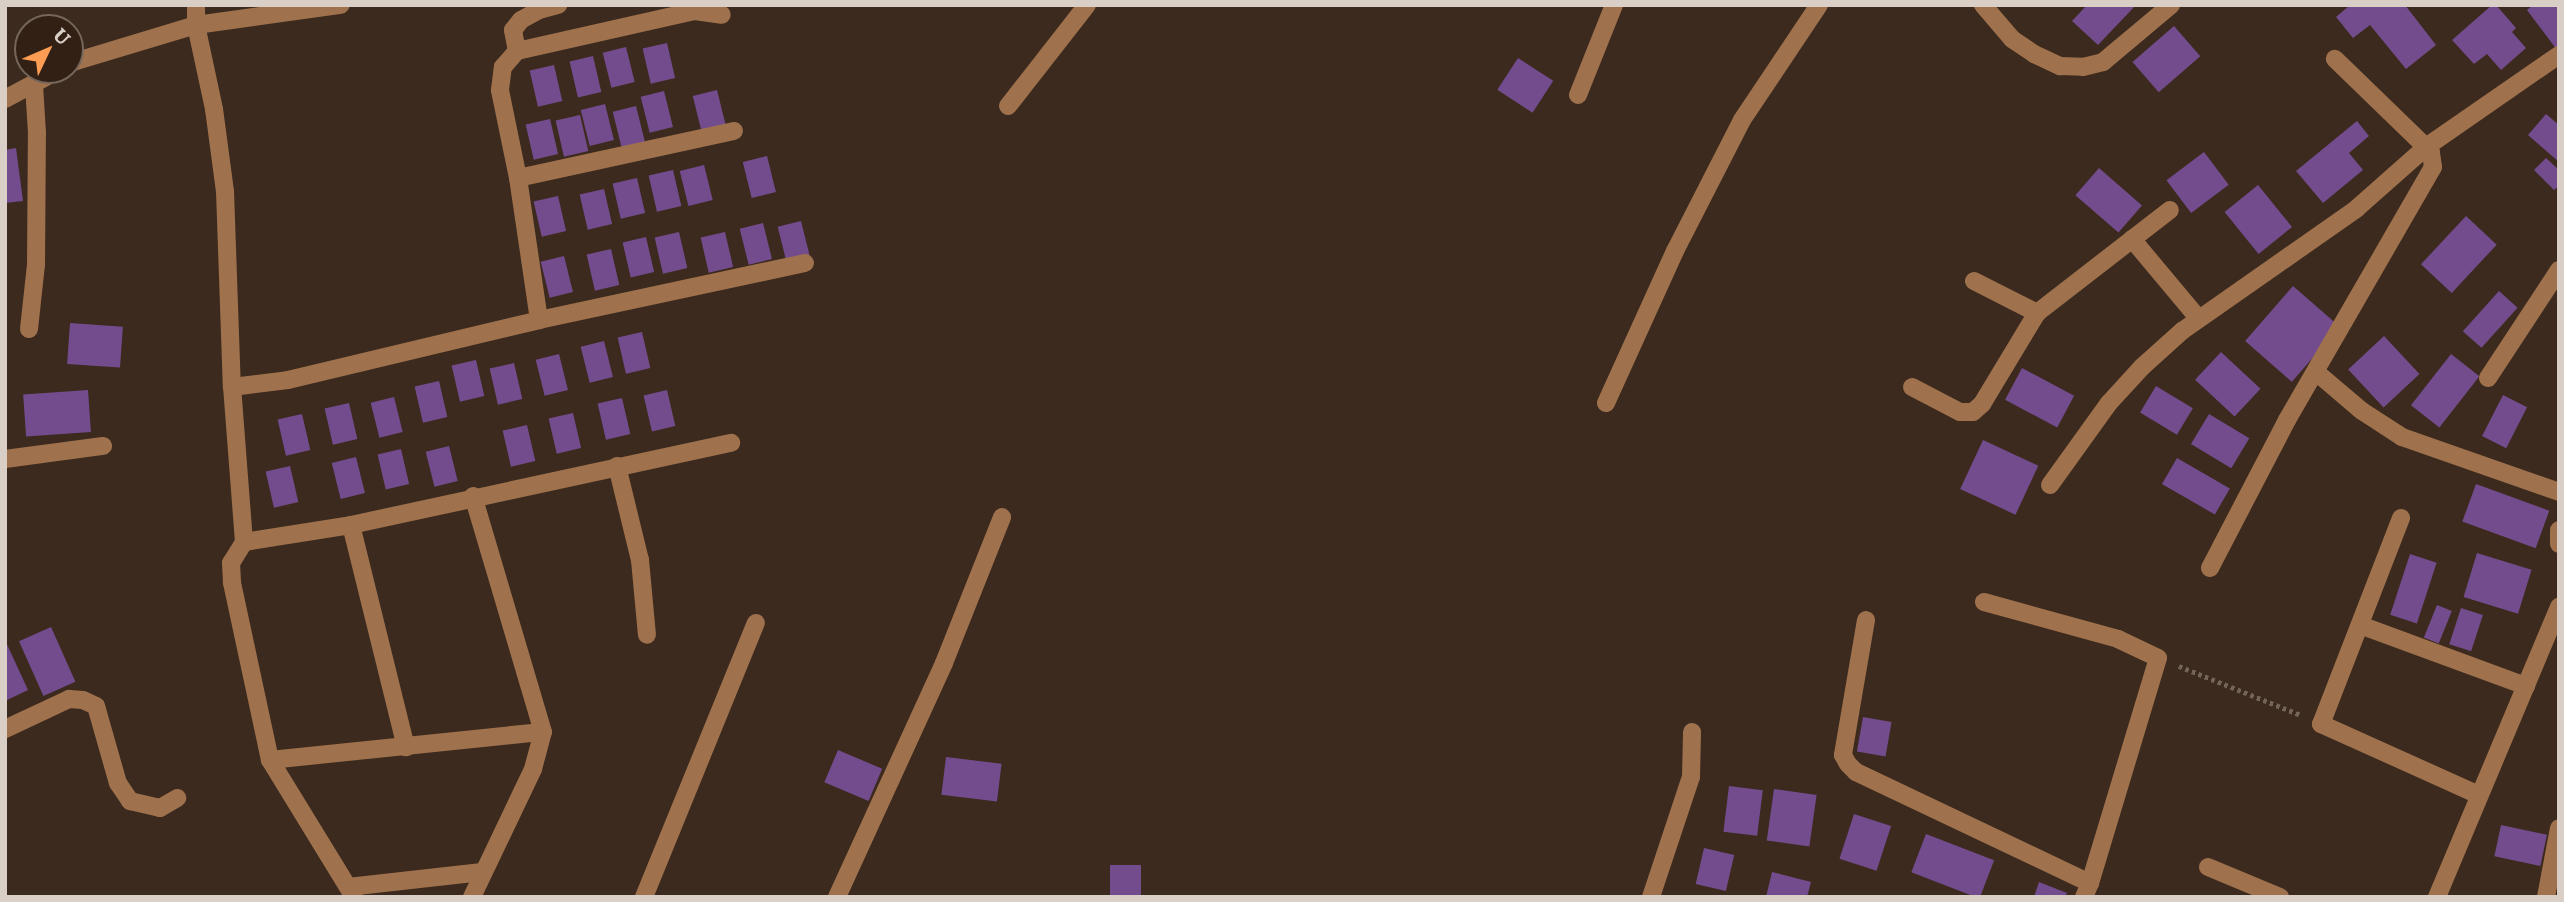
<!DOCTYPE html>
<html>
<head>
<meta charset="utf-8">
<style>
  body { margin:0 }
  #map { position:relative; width:2564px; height:902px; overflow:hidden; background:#3c2a1e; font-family:Literata,serif }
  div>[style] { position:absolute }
  .building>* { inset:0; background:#734c8e; transform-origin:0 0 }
  .path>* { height:4.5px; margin-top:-2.25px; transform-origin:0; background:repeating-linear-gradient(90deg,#736459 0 3.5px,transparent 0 7px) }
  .minor>* { height:18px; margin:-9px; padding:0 9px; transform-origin:9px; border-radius:9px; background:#9f724d }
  span { translate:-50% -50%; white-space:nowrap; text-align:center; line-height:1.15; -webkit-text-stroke:5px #322015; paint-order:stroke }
  .frame { position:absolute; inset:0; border:7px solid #dacfc7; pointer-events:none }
  .north { position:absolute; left:14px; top:14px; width:70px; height:70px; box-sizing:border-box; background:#322015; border:2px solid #75665c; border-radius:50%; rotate:46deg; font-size:19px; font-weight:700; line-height:28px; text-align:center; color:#dacfc7 }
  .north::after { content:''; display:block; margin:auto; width:24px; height:32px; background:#fc9d53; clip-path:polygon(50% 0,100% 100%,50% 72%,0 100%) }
</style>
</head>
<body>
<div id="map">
  <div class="building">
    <i style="clip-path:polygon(2087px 5px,2136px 5px,2098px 45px,2072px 21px)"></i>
    <i style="clip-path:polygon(2350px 5px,2405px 5px,2436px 45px,2406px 69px,2370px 25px,2353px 38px,2336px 17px)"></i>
    <i style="clip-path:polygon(2492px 5px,2496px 5px,2516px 28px,2512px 32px,2526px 48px,2501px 70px,2487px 54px,2474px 64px,2452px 40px)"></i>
    <i style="clip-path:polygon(2533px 5px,2559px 5px,2557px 50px,2527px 10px)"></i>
    <i style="left:2174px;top:26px;width:40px;height:55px;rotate:49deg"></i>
    <i style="left:667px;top:43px;width:36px;height:25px;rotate:77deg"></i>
    <i style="left:626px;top:47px;width:36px;height:24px;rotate:76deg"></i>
    <i style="left:593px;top:56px;width:37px;height:24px;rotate:77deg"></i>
    <i style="left:1518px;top:58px;width:42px;height:38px;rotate:33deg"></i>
    <i style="left:554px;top:65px;width:37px;height:25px;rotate:77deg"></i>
    <i style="left:717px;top:90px;width:37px;height:25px;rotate:76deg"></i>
    <i style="left:664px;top:91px;width:37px;height:24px;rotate:76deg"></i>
    <i style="left:605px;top:104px;width:37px;height:25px;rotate:76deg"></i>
    <i style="left:636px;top:106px;width:37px;height:24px;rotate:76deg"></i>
    <i style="clip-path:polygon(2546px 114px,2559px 125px,2559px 162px,2528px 135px)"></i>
    <i style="left:580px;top:115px;width:37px;height:25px;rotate:77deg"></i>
    <i style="left:550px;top:119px;width:36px;height:25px;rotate:77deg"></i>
    <i style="clip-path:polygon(2357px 121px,2369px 136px,2349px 153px,2363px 170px,2323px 203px,2296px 171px)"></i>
    <i style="clip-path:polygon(16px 148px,23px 201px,5px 203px,5px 150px)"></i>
    <i style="left:2204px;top:152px;width:41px;height:47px;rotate:53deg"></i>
    <i style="left:767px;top:156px;width:37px;height:25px;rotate:76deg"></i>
    <i style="clip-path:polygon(2546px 158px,2559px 170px,2559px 186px,2554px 190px,2534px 170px)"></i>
    <i style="left:704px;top:165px;width:36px;height:25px;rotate:76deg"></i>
    <i style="left:2099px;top:168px;width:57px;height:36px;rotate:41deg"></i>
    <i style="left:673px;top:170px;width:37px;height:25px;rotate:77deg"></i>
    <i style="left:637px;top:178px;width:36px;height:25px;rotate:77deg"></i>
    <i style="left:2258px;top:185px;width:54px;height:43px;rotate:51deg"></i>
    <i style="left:604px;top:189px;width:36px;height:25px;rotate:77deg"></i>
    <i style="left:558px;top:196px;width:36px;height:25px;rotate:77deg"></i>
    <i style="left:2466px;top:216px;width:42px;height:66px;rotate:43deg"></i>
    <i style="left:801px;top:221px;width:37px;height:24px;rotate:76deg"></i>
    <i style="left:763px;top:223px;width:37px;height:24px;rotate:76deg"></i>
    <i style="left:679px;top:232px;width:37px;height:25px;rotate:77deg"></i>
    <i style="left:725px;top:232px;width:36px;height:25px;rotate:77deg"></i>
    <i style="left:646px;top:237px;width:36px;height:24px;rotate:77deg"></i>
    <i style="left:611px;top:249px;width:37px;height:25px;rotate:77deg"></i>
    <i style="left:564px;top:256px;width:37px;height:24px;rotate:76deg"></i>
    <i style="left:2293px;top:286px;width:62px;height:73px;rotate:41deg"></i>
    <i style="left:2499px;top:291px;width:25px;height:54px;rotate:42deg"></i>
    <i style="left:70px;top:323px;width:53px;height:41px;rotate:4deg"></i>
    <i style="left:642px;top:332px;width:37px;height:25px;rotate:77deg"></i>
    <i style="left:2384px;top:336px;width:52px;height:49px;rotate:47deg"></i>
    <i style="left:604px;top:341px;width:37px;height:24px;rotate:76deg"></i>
    <i style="left:2221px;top:352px;width:54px;height:38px;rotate:43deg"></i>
    <i style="left:559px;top:354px;width:37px;height:24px;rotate:76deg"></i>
    <i style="left:2451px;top:354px;width:36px;height:65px;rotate:38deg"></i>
    <i style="left:476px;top:360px;width:37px;height:25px;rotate:77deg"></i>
    <i style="left:514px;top:363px;width:37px;height:25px;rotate:77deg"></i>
    <i style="left:2022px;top:368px;width:59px;height:36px;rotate:28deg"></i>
    <i style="left:439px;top:381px;width:37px;height:25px;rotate:77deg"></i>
    <i style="left:2156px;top:386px;width:43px;height:31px;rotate:31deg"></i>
    <i style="left:88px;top:390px;width:42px;height:65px;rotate:86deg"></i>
    <i style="left:667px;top:390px;width:37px;height:24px;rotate:77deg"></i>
    <i style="left:2503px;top:395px;width:27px;height:46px;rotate:27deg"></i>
    <i style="left:394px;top:397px;width:36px;height:24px;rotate:76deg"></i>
    <i style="left:622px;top:398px;width:37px;height:25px;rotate:77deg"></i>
    <i style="left:349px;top:403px;width:37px;height:25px;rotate:77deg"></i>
    <i style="left:573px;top:413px;width:36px;height:25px;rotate:77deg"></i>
    <i style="left:302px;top:414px;width:37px;height:25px;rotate:77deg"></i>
    <i style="left:2209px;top:414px;width:47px;height:35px;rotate:31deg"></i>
    <i style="left:527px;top:425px;width:37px;height:25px;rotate:77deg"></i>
    <i style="left:1983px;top:440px;width:61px;height:54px;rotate:25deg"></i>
    <i style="left:449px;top:446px;width:36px;height:24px;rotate:76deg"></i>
    <i style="left:401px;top:449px;width:36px;height:24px;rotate:77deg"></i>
    <i style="left:356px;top:457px;width:37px;height:25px;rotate:76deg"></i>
    <i style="left:2177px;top:458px;width:61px;height:30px;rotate:30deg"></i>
    <i style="left:290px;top:466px;width:37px;height:25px;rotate:77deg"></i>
    <i style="left:2476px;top:484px;width:78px;height:40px;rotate:20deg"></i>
    <i style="left:2477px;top:553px;width:57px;height:46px;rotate:17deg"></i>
    <i style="left:2410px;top:554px;width:28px;height:64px;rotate:18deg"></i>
    <i style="left:2437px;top:605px;width:16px;height:35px;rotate:22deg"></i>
    <i style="left:2461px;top:608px;width:23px;height:38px;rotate:18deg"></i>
    <i style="left:51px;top:627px;width:60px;height:35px;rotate:66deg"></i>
    <i style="clip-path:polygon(5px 640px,28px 690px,5px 701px)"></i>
    <i style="left:1863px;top:717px;width:29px;height:35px;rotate:10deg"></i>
    <i style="left:838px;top:750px;width:48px;height:35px;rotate:23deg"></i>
    <i style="left:946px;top:757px;width:56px;height:38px;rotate:7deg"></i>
    <i style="left:1729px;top:786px;width:34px;height:46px;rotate:7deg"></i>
    <i style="left:1774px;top:789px;width:43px;height:52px;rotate:8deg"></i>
    <i style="left:1854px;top:814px;width:39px;height:47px;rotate:18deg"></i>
    <i style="left:2501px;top:825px;width:47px;height:32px;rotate:12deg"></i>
    <i style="left:1926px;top:834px;width:73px;height:41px;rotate:21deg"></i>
    <i style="left:1704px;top:848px;width:31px;height:37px;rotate:13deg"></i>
    <i style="left:1110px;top:865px;width:31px;height:32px"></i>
    <i style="clip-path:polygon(1772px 872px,1811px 882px,1807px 897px,1766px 897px)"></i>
    <i style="clip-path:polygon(2039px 882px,2067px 893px,2065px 897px,2034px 897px)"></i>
  </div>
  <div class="path">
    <i style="left:2179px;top:666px;width:131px;rotate:21.9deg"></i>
  </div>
  <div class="minor">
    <i style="left:196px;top:5px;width:20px;rotate:90deg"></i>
    <i style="left:196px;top:25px;width:86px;rotate:77.9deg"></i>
    <i style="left:214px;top:109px;width:83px;rotate:82.4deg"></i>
    <i style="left:225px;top:191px;width:196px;rotate:88deg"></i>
    <i style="left:687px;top:5px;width:10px;rotate:37deg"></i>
    <i style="left:695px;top:11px;width:27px;rotate:8deg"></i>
    <i style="left:1983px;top:5px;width:45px;rotate:49.5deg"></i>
    <i style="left:2012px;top:39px;width:27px;rotate:34deg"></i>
    <i style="left:2034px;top:54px;width:29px;rotate:25deg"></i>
    <i style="left:2060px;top:66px;width:23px;rotate:2deg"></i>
    <i style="left:2083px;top:67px;width:21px;rotate:-14deg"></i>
    <i style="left:2103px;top:62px;width:89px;rotate:-40deg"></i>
    <i style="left:517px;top:51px;width:21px;rotate:-101deg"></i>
    <i style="left:513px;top:30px;width:13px;rotate:-51deg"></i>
    <i style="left:521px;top:20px;width:21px;rotate:-29deg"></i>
    <i style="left:539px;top:10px;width:20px;rotate:-15deg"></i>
    <i style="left:70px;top:63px;width:132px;rotate:-16.8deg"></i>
    <i style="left:196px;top:25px;width:146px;rotate:-7.9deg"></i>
    <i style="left:1578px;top:95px;width:97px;rotate:-68.2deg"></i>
    <i style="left:5px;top:99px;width:61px;rotate:-28.2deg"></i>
    <i style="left:1008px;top:106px;width:128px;rotate:-52deg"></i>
    <i style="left:518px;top:178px;width:221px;rotate:-12.3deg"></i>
    <i style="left:2132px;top:239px;width:104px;rotate:50.1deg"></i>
    <i style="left:1974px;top:281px;width:71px;rotate:26.9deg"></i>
    <i style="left:539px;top:320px;width:144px;rotate:-98.4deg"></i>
    <i style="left:518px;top:178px;width:90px;rotate:-101.6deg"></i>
    <i style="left:500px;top:90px;width:23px;rotate:-83deg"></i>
    <i style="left:503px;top:67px;width:21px;rotate:-49deg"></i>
    <i style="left:517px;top:51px;width:182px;rotate:-12.7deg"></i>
    <i style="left:29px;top:329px;width:64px;rotate:-83.8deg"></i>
    <i style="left:36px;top:265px;width:132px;rotate:-89.6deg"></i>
    <i style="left:37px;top:133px;width:48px;rotate:-93.6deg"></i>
    <i style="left:2316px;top:372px;width:60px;rotate:40.3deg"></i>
    <i style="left:2362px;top:411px;width:48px;rotate:33deg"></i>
    <i style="left:2402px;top:437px;width:166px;rotate:19.3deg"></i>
    <i style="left:2488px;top:378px;width:129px;rotate:-56.7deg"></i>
    <i style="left:1912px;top:387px;width:54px;rotate:27.5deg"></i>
    <i style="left:1960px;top:412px;width:13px"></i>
    <i style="left:1973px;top:412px;width:12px;rotate:-42deg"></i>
    <i style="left:1982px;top:404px;width:106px;rotate:-58.9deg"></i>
    <i style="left:2037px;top:313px;width:168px;rotate:-37.8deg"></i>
    <i style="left:1606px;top:403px;width:167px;rotate:-65.6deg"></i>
    <i style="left:1675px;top:251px;width:147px;rotate:-62.9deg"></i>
    <i style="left:1742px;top:120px;width:138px;rotate:-56.2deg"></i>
    <i style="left:5px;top:459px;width:99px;rotate:-7.6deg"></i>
    <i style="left:617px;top:466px;width:97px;rotate:76.3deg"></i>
    <i style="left:640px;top:560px;width:75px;rotate:84.7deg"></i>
    <i style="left:2050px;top:485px;width:101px;rotate:-54.3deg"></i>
    <i style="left:2109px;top:403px;width:49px;rotate:-47.5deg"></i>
    <i style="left:2142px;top:367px;width:54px;rotate:-42deg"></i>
    <i style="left:2182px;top:331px;width:213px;rotate:-35deg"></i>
    <i style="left:2356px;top:209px;width:94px;rotate:-41.5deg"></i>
    <i style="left:2426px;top:147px;width:162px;rotate:-34.7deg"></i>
    <i style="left:2401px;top:518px;width:221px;rotate:111.2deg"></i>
    <i style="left:2321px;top:724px;width:173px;rotate:24.2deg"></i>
    <i style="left:351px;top:525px;width:229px;rotate:76.1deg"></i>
    <i style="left:2559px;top:530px;width:14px;rotate:90deg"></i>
    <i style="left:244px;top:542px;width:108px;rotate:-9deg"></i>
    <i style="left:351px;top:525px;width:389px;rotate:-12.2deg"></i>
    <i style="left:2210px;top:568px;width:167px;rotate:-62.5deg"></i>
    <i style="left:2287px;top:420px;width:292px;rotate:-60deg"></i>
    <i style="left:2433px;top:167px;width:15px;rotate:-98deg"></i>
    <i style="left:2431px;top:152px;width:134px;rotate:-135.9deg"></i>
    <i style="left:1984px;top:602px;width:139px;rotate:15.4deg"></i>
    <i style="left:2118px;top:639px;width:44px;rotate:25.4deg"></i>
    <i style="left:2158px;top:658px;width:235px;rotate:106.8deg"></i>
    <i style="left:1866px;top:620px;width:137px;rotate:99.7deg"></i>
    <i style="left:1843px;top:755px;width:10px;rotate:61deg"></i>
    <i style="left:1848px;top:764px;width:11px;rotate:45deg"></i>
    <i style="left:1856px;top:772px;width:259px;rotate:25.4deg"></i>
    <i style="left:2090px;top:883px;width:15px;rotate:113deg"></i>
    <i style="left:2360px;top:625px;width:177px;rotate:20.2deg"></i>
    <i style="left:5px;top:729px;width:71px;rotate:-25.1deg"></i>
    <i style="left:69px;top:699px;width:14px;rotate:4deg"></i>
    <i style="left:83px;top:700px;width:14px;rotate:25deg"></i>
    <i style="left:96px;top:706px;width:80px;rotate:74.1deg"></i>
    <i style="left:118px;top:783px;width:22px;rotate:56deg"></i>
    <i style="left:130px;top:801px;width:31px;rotate:13deg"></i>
    <i style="left:160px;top:808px;width:20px;rotate:-30deg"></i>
    <i style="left:270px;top:760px;width:274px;rotate:-5.9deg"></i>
    <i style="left:2208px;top:867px;width:78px;rotate:22.6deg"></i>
    <i style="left:348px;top:887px;width:135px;rotate:-6.4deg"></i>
    <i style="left:354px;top:897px;width:161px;rotate:-121.5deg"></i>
    <i style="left:270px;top:760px;width:182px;rotate:-102.1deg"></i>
    <i style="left:232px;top:582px;width:19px;rotate:-93deg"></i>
    <i style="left:231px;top:563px;width:25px;rotate:-58deg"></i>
    <i style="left:244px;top:542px;width:155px;rotate:-94.4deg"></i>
    <i style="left:232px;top:387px;width:56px;rotate:-7.1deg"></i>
    <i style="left:288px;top:380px;width:258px;rotate:-13.4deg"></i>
    <i style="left:539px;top:320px;width:272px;rotate:-12.1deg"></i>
    <i style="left:472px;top:897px;width:142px;rotate:-64.5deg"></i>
    <i style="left:533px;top:769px;width:38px;rotate:-75deg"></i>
    <i style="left:543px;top:732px;width:246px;rotate:-106.5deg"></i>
    <i style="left:644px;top:897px;width:296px;rotate:-67.8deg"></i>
    <i style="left:837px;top:897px;width:257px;rotate:-65.4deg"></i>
    <i style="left:944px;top:663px;width:157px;rotate:-68.3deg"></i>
    <i style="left:1651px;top:897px;width:126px;rotate:-71.6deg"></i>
    <i style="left:1691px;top:777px;width:45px;rotate:-88.7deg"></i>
    <i style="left:2437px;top:897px;width:315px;rotate:-67.2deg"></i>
    <i style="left:2546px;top:897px;width:70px;rotate:-79.3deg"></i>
  </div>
  <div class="frame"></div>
  <div class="north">U</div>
</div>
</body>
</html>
